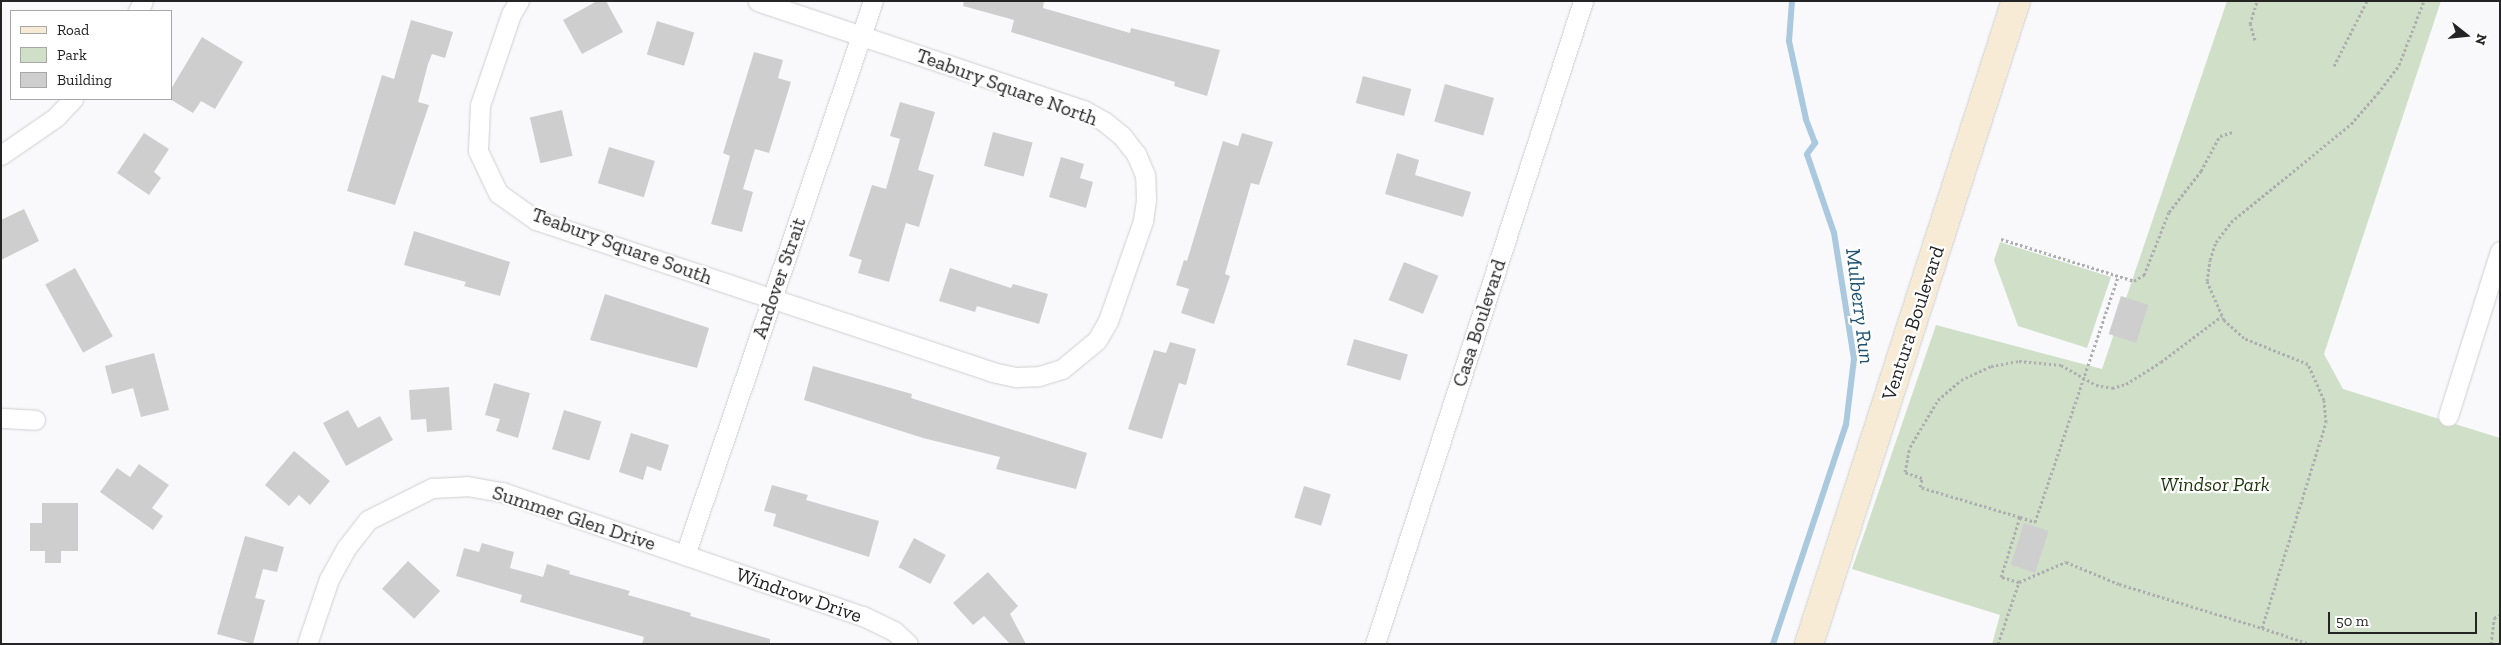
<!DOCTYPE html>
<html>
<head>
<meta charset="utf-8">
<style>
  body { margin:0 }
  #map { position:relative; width:2501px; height:645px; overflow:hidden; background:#f9f9fb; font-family:"Zilla Slab",serif }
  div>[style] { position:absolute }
  .green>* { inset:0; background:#d0e0c8 }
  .stream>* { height:6px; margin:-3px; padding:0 3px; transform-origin:3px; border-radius:3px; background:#aac9de }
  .building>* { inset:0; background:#cfcecf; transform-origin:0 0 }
  .path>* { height:3px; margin-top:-1.5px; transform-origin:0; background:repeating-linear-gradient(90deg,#aeaeb0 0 2.5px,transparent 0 5px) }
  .roads { filter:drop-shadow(0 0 1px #cecfd0) drop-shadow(0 0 1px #cecfd0) }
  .street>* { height:19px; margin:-9.5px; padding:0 9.5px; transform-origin:9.5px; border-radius:9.5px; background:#fff }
  .secondary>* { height:28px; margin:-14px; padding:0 14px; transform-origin:14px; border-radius:14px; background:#f8ebd6 }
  span { translate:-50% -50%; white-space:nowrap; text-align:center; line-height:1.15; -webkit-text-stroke:4.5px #fff; paint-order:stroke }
  .street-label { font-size:20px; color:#242425 }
  .park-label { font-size:20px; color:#1b340a; font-style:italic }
  .water-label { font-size:21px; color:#1e5270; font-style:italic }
  .frame { position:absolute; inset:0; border:2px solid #242425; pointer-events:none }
  .legend { position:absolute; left:10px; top:10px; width:162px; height:90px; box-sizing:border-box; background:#fff; border:1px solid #a7a7a8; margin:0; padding:6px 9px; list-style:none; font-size:15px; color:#242425 }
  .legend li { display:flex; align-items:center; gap:10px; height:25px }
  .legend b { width:25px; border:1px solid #a7a7a8 }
  .north { position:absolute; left:2441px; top:10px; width:50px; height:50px; -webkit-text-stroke:4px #fff; paint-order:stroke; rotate:106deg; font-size:14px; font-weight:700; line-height:20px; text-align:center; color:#242425 }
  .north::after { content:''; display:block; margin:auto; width:18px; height:22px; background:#242425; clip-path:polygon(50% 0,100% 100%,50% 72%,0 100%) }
  .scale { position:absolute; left:2328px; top:612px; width:149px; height:22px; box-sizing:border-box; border:2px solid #242425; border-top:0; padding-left:6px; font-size:15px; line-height:18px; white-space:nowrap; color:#242425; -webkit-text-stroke:4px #fff; paint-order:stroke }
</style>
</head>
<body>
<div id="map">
  <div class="green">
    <i style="clip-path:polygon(2227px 1px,2441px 1px,2324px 354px,2343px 389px,2500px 438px,2500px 644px,1992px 644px,2000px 615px,1852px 569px,1936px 325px,2102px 369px)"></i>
    <i style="clip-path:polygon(2000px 242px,2111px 277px,2087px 348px,2018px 326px,1994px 260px)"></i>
  </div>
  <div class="stream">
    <i style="left:1773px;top:644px;width:231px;rotate:-71.6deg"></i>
    <i style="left:1846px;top:425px;width:66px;rotate:-83.1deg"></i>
    <i style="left:1854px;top:359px;width:128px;rotate:-99deg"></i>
    <i style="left:1834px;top:233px;width:83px;rotate:-108.9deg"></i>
    <i style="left:1807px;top:154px;width:14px;rotate:-54deg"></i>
    <i style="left:1815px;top:143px;width:26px;rotate:-111deg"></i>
    <i style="left:1806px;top:119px;width:80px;rotate:-102.3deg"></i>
    <i style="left:1789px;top:41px;width:40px;rotate:-85.7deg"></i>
  </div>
  <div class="building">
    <i style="clip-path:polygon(597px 1px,606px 1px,623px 32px,582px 54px,563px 20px)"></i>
    <i style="clip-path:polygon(964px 1px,1044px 1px,1043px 8px,1130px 33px,1131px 28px,1220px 50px,1207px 96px,1174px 86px,1175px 82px,1011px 32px,1014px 20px,963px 6px)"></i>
    <i style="clip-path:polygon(411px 20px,453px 32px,445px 58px,432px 54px,428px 64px,418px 102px,429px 105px,395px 205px,347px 191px,382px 75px,394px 79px)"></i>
    <i style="left:657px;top:21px;width:39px;height:35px;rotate:17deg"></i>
    <i style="clip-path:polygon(202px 37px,243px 62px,215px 109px,201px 101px,193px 113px,170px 99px,171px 89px)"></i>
    <i style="clip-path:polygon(754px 52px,783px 60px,778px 78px,791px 82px,769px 153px,755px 149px,743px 189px,753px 192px,742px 232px,711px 224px,730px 156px,723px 153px)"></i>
    <i style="left:1363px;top:76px;width:50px;height:28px;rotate:15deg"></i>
    <i style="left:1445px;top:84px;width:51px;height:39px;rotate:16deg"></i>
    <i style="clip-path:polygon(900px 102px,935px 112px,918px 170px,934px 175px,919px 227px,906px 223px,889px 282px,858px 273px,862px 260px,849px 256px,872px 185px,886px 189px,900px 139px,890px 136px)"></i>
    <i style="left:562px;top:110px;width:47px;height:33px;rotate:77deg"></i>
    <i style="left:993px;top:132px;width:41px;height:35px;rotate:15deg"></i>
    <i style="clip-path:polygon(144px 133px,169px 149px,154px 172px,161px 178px,149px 195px,117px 173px)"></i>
    <i style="clip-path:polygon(1242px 133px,1273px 142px,1259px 185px,1251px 183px,1225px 274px,1230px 276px,1214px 324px,1181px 313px,1189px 289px,1176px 285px,1184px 260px,1187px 261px,1223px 141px,1238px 146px)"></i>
    <i style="left:609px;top:147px;width:48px;height:38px;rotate:17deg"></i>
    <i style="clip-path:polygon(1397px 153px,1419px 160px,1415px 175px,1471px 192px,1463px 217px,1385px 194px)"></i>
    <i style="clip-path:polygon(1061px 157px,1084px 164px,1080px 178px,1093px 182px,1086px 208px,1049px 197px)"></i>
    <i style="clip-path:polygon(24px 209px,39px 241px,1px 260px,1px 220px)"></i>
    <i style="clip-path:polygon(414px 231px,510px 262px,500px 296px,464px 286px,466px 282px,404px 265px)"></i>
    <i style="left:1404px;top:262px;width:37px;height:41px;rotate:22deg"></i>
    <i style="left:75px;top:268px;width:78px;height:34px;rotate:61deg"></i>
    <i style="clip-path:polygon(950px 268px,1011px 288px,1013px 284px,1048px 294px,1039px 324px,977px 306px,975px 312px,939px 301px)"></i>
    <i style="clip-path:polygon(605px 294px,709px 328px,697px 368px,590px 340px)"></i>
    <i style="left:2121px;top:296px;width:29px;height:40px;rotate:18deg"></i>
    <i style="left:1354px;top:339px;width:56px;height:27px;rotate:16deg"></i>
    <i style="clip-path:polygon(1170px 342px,1196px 349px,1186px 385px,1179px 383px,1162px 439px,1128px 429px,1154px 350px,1166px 353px)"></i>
    <i style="clip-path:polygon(154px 353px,169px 410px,141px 417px,133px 388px,112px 394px,105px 366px)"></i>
    <i style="clip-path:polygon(813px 366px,912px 394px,911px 398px,1087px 453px,1076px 489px,996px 469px,1000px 457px,923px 438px,804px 400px)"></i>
    <i style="clip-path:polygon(494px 383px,530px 393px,518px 438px,496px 431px,500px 419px,485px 415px)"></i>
    <i style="clip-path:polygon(449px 387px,452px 430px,427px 432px,426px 419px,411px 420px,409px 390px)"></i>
    <i style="clip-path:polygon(348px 410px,358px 428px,380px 416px,393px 440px,346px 466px,323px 423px)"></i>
    <i style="left:564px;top:410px;width:39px;height:41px;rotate:17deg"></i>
    <i style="clip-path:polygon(631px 433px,669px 445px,661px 471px,647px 466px,643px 480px,619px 472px)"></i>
    <i style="clip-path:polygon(294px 451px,330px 481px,310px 505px,299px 495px,289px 506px,265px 485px)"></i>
    <i style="clip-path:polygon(139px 464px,169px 485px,152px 508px,163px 516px,153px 530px,100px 492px,117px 468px,130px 477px)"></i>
    <i style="clip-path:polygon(772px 485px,808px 495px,806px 500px,879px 521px,869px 557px,773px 526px,776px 514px,764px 511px)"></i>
    <i style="left:1304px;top:486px;width:28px;height:33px;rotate:17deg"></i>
    <i style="clip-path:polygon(42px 503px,78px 503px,78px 551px,61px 551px,61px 563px,45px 563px,45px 551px,30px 551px,30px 523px,42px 523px)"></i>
    <i style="left:2024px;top:523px;width:26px;height:44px;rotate:18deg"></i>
    <i style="clip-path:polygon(245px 536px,284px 547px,277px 572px,263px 569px,255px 598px,265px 600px,253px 644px,217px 634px)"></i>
    <i style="left:914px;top:538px;width:36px;height:33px;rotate:28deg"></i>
    <i style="clip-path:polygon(482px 543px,514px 552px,510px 568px,543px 577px,547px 564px,570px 571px,569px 574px,630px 591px,628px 595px,691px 613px,690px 616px,770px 639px,770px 644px,642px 644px,644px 637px,520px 602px,522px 595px,456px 576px,464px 548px,479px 552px)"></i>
    <i style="left:408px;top:561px;width:44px;height:38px;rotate:43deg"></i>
    <i style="clip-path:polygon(988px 572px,1018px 606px,1010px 614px,1026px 644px,1010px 644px,984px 616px,973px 625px,953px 603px)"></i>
  </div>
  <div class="path">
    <i style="left:2255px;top:40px;width:17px;rotate:-107deg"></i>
    <i style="left:2250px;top:24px;width:24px;rotate:-73deg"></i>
    <i style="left:2334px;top:66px;width:73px;rotate:-63.1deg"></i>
    <i style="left:2001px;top:239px;width:139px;rotate:17.5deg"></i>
    <i style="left:2134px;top:281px;width:12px;rotate:-31deg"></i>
    <i style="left:2144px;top:275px;width:68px;rotate:-68.4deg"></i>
    <i style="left:2169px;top:212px;width:52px;rotate:-52deg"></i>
    <i style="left:2201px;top:171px;width:40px;rotate:-62deg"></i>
    <i style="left:2220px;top:136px;width:14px;rotate:-17deg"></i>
    <i style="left:2020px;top:517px;width:104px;rotate:-163.3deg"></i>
    <i style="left:1920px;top:487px;width:9px;rotate:-77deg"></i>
    <i style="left:1922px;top:478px;width:18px;rotate:-161deg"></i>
    <i style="left:1905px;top:472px;width:25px;rotate:-79deg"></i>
    <i style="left:1910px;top:447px;width:55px;rotate:-59.2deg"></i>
    <i style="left:1938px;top:400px;width:30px;rotate:-41deg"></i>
    <i style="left:1961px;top:380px;width:33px;rotate:-25deg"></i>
    <i style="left:1991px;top:366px;width:28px;rotate:-10deg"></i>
    <i style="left:2019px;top:361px;width:42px;rotate:5.4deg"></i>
    <i style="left:2061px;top:365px;width:40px;rotate:29.7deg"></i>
    <i style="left:2096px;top:385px;width:16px;rotate:11deg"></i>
    <i style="left:2112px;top:388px;width:15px;rotate:-16deg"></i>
    <i style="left:2126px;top:384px;width:41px;rotate:-32.2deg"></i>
    <i style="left:2161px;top:362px;width:76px;rotate:-37deg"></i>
    <i style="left:2019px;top:582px;width:19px;rotate:-164deg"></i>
    <i style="left:2001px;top:577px;width:63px;rotate:-72.4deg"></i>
    <i style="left:2020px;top:517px;width:16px;rotate:18deg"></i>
    <i style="left:2035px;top:522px;width:259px;rotate:-71.3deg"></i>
    <i style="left:2262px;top:628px;width:51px;rotate:18.4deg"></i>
    <i style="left:1998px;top:644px;width:65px;rotate:-71.3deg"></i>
    <i style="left:2019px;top:582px;width:51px;rotate:-23.1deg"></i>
    <i style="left:2066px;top:562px;width:57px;rotate:22.5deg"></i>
    <i style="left:2119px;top:584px;width:150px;rotate:17.1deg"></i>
    <i style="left:2262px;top:628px;width:216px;rotate:-72.7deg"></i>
    <i style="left:2326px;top:422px;width:22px;rotate:-95deg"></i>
    <i style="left:2324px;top:400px;width:39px;rotate:-114deg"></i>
    <i style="left:2308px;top:364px;width:69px;rotate:-157.9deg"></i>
    <i style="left:2244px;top:338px;width:27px;rotate:-138deg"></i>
    <i style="left:2224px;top:320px;width:43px;rotate:-113.6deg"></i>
    <i style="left:2207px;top:281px;width:21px;rotate:-82deg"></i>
    <i style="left:2210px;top:260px;width:19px;rotate:-72deg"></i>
    <i style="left:2216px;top:242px;width:25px;rotate:-53deg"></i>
    <i style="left:2231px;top:222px;width:155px;rotate:-39.2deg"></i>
    <i style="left:2351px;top:124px;width:41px;rotate:-48.9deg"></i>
    <i style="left:2378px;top:93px;width:35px;rotate:-53deg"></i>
    <i style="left:2399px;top:65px;width:69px;rotate:-68.7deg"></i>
    <i style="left:2491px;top:644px;width:26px;rotate:-83deg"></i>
    <i style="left:2494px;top:618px;width:7px;rotate:-27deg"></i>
  </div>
  <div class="roads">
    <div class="street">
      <i style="left:519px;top:1px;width:15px;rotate:122deg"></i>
      <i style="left:511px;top:14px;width:96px;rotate:108.8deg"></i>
      <i style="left:480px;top:105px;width:46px;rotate:92.5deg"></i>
      <i style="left:478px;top:151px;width:47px;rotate:64.5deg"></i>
      <i style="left:498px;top:193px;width:47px;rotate:35.4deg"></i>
      <i style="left:536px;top:220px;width:481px;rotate:18.4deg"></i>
      <i style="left:992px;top:372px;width:25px;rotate:12deg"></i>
      <i style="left:1016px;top:377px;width:23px;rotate:-2deg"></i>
      <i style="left:1039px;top:376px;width:24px;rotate:-17deg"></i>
      <i style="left:1062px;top:369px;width:45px;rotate:-39.6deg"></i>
      <i style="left:1097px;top:340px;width:22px;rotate:-60deg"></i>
      <i style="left:1108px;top:321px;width:106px;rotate:-70.7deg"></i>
      <i style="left:1143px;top:221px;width:22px;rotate:-82deg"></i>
      <i style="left:1146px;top:199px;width:24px;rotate:-92deg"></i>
      <i style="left:1145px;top:175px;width:23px;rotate:-113deg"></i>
      <i style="left:1136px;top:154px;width:23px;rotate:-128deg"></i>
      <i style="left:1122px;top:136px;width:22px;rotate:-141deg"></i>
      <i style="left:1105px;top:122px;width:25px;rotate:-151deg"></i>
      <i style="left:1083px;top:110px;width:343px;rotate:-161.5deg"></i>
      <i style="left:138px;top:11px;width:11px;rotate:-63deg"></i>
      <i style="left:1px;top:155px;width:67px;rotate:-34.6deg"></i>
      <i style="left:56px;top:117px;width:25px;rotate:-47deg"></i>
      <i style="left:2448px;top:416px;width:173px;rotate:-72.5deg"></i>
      <i style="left:1px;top:418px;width:34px;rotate:3deg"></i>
      <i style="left:685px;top:555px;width:585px;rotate:-71.26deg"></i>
      <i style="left:307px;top:644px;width:69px;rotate:-71.3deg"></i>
      <i style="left:329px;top:579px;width:37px;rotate:-61deg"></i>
      <i style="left:347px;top:547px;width:34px;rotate:-52deg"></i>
      <i style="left:368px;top:520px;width:72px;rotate:-26.6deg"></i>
      <i style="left:432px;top:488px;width:35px;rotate:-3deg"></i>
      <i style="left:467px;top:486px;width:36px;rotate:10deg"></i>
      <i style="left:502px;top:492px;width:382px;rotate:19deg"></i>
      <i style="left:863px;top:616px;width:34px;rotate:26deg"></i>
      <i style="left:894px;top:631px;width:19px;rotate:43deg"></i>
      <i style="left:1375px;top:644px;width:676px;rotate:-72.07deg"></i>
    </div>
    <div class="secondary">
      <i style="left:1809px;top:644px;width:675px;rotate:-72.16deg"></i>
    </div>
  </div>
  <div class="street-label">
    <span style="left:1007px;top:87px;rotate:20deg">Teabury Square North</span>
    <span style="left:622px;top:246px;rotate:20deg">Teabury Square South</span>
    <span style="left:779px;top:278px;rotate:-71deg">Andover Strait</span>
    <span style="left:1479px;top:323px;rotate:-72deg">Casa Boulevard</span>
    <span style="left:1913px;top:323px;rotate:-72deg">Ventura Boulevard</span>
    <span style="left:574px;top:518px;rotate:18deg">Summer Glen Drive</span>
    <span style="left:799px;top:595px;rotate:19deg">Windrow Drive</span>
  </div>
  <div class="park-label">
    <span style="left:2215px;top:484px">Windsor Park</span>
  </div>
  <div class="water-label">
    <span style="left:1860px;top:306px;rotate:83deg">Mulberry Run</span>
  </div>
  <div class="frame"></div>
  <ul class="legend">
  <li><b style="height:6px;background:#f8ebd6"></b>Road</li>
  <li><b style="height:14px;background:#d0e0c8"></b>Park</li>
  <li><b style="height:14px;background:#cfcecf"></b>Building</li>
  </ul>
  <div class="north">N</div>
  <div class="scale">50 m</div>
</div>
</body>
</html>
